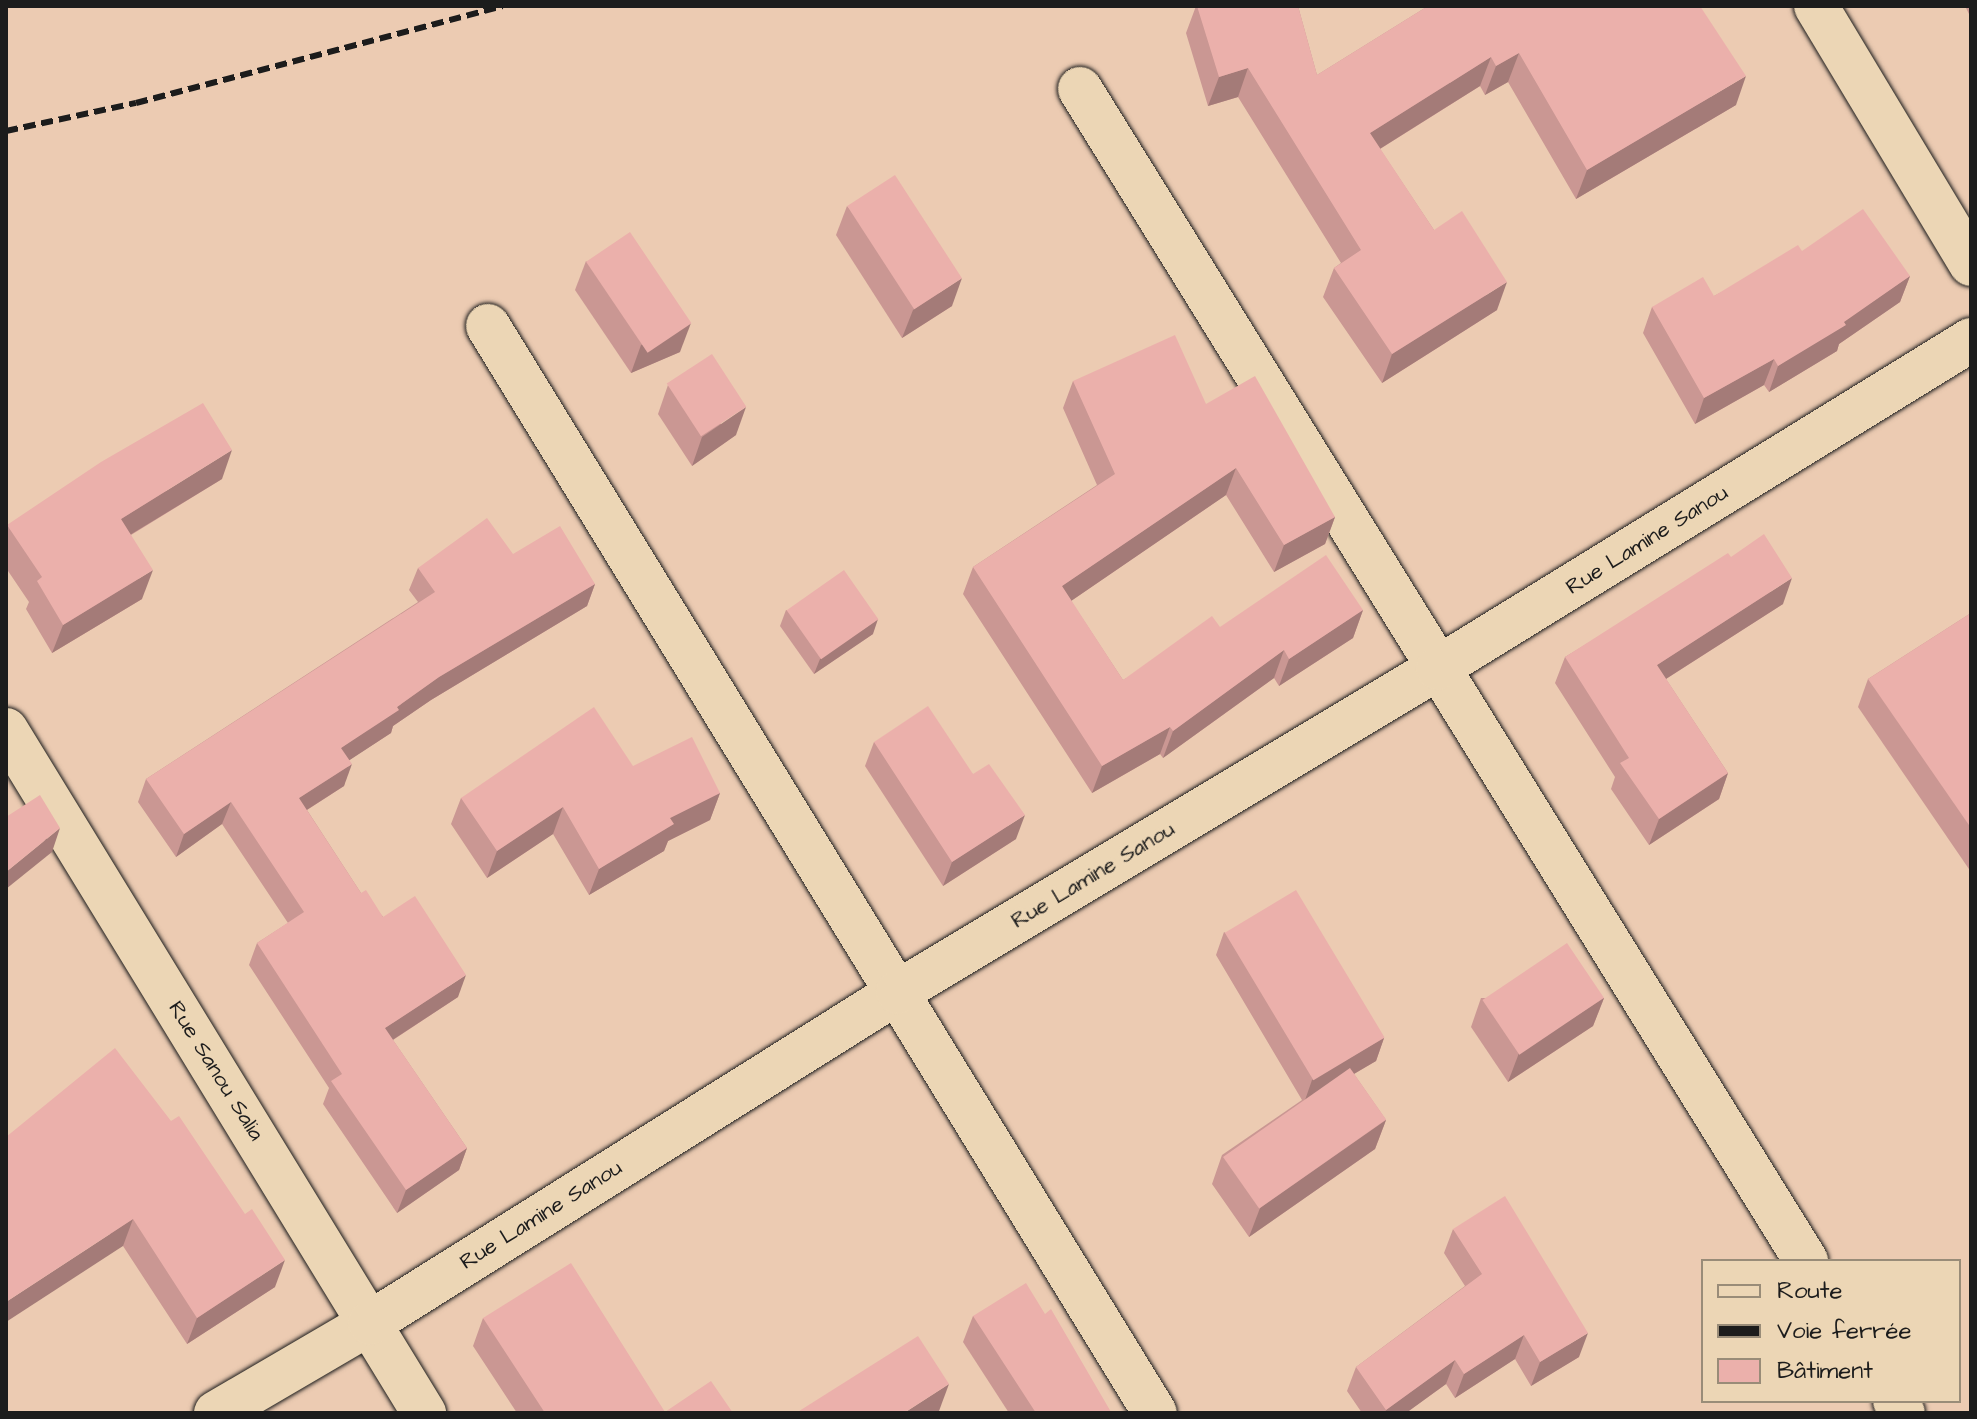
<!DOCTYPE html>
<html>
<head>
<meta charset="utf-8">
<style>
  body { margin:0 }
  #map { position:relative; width:1977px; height:1419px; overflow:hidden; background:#eccbb2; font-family:"Architects Daughter",sans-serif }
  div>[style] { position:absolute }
  .roads { filter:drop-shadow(0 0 2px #1c1c1c) drop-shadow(0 0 2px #1c1c1c) }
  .minor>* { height:44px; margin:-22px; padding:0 22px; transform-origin:22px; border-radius:22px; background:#ecd6b5 }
  .rail>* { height:6px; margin-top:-3px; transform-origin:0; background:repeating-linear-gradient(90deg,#1c1c1c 0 12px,transparent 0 18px) }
  .wall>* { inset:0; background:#ca9793 }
  .shaded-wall>* { inset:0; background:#a47b78 }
  .building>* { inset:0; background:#ebb0ab; transform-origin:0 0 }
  span { translate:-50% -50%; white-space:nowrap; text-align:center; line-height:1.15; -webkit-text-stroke:7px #ecd6b5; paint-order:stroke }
  .street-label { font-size:22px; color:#1c1c1c }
  .frame { position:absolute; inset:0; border:8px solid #1c1c1c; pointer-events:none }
  .legend { position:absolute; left:1701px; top:1259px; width:260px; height:144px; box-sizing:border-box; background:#ecd6b5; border:2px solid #998c78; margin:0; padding:10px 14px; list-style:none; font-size:24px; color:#1c1c1c }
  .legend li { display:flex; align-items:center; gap:16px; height:40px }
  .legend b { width:40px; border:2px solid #998c78 }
</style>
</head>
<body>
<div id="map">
  <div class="roads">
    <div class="minor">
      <i style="left:1816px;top:6px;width:301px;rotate:59deg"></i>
      <i style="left:1080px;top:89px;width:1379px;rotate:58.22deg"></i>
      <i style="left:488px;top:326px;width:1275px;rotate:58.47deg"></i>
      <i style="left:6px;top:730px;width:801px;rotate:58.53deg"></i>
      <i style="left:1895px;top:1401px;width:14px;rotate:56deg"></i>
      <i style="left:216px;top:1413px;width:178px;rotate:-30.3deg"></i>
      <i style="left:370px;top:1323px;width:623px;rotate:-32.08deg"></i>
      <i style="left:898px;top:992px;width:630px;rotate:-30.96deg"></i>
      <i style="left:1438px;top:668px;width:626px;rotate:-31.61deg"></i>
    </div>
  </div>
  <div class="rail">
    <i style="left:6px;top:131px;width:133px;rotate:-12.2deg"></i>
    <i style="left:136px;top:103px;width:379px;rotate:-14.8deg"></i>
  </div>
  <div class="wall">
    <i style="clip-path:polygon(1196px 6px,1298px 6px,1317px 75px,1428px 6px,1736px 105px,1576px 199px,1508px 82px,1485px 95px,1480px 86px,1380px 149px,1434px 230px,1497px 310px,1382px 383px,1323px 297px,1334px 268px,1341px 263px,1238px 97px,1208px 106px,1186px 33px)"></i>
    <i style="clip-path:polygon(1965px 6px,1971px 6px,1971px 18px)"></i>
    <i style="clip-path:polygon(847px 206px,952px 306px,902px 338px,836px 235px)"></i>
    <i style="clip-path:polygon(1802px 251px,1910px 276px,1900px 302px,1839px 344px,1837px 351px,1769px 392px,1764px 385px,1695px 424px,1643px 333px,1652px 307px,1714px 296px)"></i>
    <i style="clip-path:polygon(586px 261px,680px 352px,631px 373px,575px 290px)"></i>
    <i style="clip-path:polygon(1073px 381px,1206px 404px,1335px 517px,1325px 544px,1274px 572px,1226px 495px,1071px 601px,1123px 680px,1220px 627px,1363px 610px,1353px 638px,1279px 686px,1274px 678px,1163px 758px,1160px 754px,1092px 793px,963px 594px,973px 567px,1097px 485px,1063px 408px)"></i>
    <i style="clip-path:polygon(668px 385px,736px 435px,692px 466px,658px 414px)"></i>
    <i style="clip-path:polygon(222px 479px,131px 535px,142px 599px,52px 653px,26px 609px,29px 602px,6px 568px,6px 529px,7px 525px)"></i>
    <i style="clip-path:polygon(513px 554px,595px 584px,587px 606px,431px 700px,393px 726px,391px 733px,349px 760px,344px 786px,307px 810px,361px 893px,458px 997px,393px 1040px,467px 1148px,459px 1170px,397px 1213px,323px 1104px,329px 1088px,249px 965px,257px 943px,288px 923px,222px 824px,176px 857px,138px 802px,146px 779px,418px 602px,409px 590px,418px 568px)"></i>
    <i style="clip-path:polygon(1731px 557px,1783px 604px,1666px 679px,1728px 773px,1719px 799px,1649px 845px,1611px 789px,1615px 777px,1555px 683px,1565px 657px)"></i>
    <i style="clip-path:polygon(786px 610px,873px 634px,814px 674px,780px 626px)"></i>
    <i style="clip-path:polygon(1971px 613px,1971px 872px,1858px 707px,1868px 679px)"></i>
    <i style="clip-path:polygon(874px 742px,973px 774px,1016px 839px,943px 886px,865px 766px)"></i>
    <i style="clip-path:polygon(633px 766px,720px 793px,710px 820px,668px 841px,664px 851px,589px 895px,553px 834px,487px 878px,451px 824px,461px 798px)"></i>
    <i style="clip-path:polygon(1224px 932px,1384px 1038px,1376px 1061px,1354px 1074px,1386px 1120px,1375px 1149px,1249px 1237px,1212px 1184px,1222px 1155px,1302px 1100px,1216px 955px)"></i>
    <i style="clip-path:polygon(1481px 998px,1604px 998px,1593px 1026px,1508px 1082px,1471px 1027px)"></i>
    <i style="clip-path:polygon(6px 1137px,275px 1287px,187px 1344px,123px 1246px)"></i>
    <i style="clip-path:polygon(1453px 1229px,1579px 1357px,1531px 1386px,1515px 1359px,1455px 1398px,1446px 1384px,1406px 1413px,1362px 1413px,1347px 1391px,1356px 1367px,1465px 1286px,1444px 1253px)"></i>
    <i style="clip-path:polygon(1045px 1314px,1111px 1413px,1009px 1413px,963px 1342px,973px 1316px)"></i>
    <i style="clip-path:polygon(483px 1318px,665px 1412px,733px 1413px,517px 1413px,473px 1346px)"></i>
  </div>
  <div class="shaded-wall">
    <i style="clip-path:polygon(1519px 53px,1508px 82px,1485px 95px,1496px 66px)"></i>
    <i style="clip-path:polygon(1491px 57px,1480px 86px,1359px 162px,1370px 133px)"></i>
    <i style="clip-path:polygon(1248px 68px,1238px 97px,1208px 106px,1219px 77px)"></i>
    <i style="clip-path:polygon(1746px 76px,1736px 105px,1576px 199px,1587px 170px)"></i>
    <i style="clip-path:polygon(1910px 276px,1900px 302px,1839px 344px,1837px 351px,1769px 392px,1778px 366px)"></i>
    <i style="clip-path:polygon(962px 278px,952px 306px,902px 338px,913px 310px)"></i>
    <i style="clip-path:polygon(1507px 282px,1497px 310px,1382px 383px,1392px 354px)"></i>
    <i style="clip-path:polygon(691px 323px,680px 352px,631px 373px,641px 345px)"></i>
    <i style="clip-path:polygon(1774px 359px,1764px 385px,1695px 424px,1704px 398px)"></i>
    <i style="clip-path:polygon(746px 407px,736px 435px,692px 466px,702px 437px)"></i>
    <i style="clip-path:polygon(232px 450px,222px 479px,110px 547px,121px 519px)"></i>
    <i style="clip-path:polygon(1236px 468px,1226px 495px,1052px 614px,1062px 586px)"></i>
    <i style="clip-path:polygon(1335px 517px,1325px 544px,1274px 572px,1284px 545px)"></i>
    <i style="clip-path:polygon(153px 570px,142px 599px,52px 653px,63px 625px)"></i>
    <i style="clip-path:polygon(1792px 578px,1783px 604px,1647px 691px,1657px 665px)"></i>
    <i style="clip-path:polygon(595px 584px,587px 606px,431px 700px,393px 726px,391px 733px,333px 771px,341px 748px,397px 707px,439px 677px)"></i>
    <i style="clip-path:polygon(1363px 610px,1353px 638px,1279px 686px,1289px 659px)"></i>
    <i style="clip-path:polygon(878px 619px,873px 634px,814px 674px,820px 659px)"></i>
    <i style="clip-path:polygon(1284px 650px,1274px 678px,1163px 758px,1173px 731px)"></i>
    <i style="clip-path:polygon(1170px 727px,1160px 754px,1092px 793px,1102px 766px)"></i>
    <i style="clip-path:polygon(352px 764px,344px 786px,291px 820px,299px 798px)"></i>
    <i style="clip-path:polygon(1728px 773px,1719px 799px,1649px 845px,1659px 819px)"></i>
    <i style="clip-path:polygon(720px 793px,710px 820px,668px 841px,664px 851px,589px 895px,599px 869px,670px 818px)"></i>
    <i style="clip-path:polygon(231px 802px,222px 824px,176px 857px,184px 834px)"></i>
    <i style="clip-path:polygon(563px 807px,553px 834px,487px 878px,497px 851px)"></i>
    <i style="clip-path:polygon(1025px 815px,1016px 839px,943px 886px,952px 862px)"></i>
    <i style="clip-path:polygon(60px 828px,52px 852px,6px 889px,6px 872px)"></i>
    <i style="clip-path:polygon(466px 975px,458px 997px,377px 1050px,385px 1028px)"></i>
    <i style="clip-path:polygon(1604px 998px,1593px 1026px,1508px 1082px,1519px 1053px)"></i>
    <i style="clip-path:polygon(1384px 1038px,1376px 1061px,1304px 1103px,1312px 1080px)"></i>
    <i style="clip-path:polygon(1386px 1120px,1375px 1149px,1249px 1237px,1260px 1208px)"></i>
    <i style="clip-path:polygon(467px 1148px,459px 1170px,397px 1213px,406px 1190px)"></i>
    <i style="clip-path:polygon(133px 1219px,123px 1246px,6px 1322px,6px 1302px)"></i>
    <i style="clip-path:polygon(285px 1260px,275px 1287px,187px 1344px,197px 1318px)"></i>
    <i style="clip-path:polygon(1588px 1333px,1579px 1357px,1531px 1386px,1540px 1362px)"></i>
    <i style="clip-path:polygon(1524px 1335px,1515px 1359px,1455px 1398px,1464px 1374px)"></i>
    <i style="clip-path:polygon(1455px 1360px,1446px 1384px,1406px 1413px,1385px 1413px,1386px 1410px)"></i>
    <i style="clip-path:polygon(949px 1384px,939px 1411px,936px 1413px,904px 1413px)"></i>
  </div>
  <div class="building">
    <i style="clip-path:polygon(1197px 6px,1298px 6px,1317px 75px,1428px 6px,1700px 6px,1746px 76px,1587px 170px,1519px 53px,1496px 66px,1491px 57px,1370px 133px,1434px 230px,1462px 211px,1507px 282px,1392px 354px,1334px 268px,1361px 250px,1248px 68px,1219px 77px)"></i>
    <i style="left:895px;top:175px;width:123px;height:57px;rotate:57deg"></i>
    <i style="clip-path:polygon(1863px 209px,1910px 276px,1844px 322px,1846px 325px,1778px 366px,1774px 359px,1704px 398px,1652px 307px,1703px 277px,1714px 296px,1798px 245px,1802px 251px)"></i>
    <i style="left:630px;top:232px;width:110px;height:53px;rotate:56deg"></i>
    <i style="clip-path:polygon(1175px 335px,1206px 404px,1255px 376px,1335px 517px,1284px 545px,1236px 468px,1062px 586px,1123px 680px,1212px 616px,1220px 627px,1326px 555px,1363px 610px,1289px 659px,1284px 650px,1173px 731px,1170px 727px,1102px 766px,973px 567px,1115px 474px,1073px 381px)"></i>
    <i style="left:712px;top:354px;width:63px;height:54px;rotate:57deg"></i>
    <i style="clip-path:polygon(203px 403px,232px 450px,121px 519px,153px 570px,63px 625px,37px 581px,42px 577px,7px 525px,101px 462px)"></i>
    <i style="clip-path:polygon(487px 518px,513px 554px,560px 526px,595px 584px,439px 677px,397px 707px,399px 710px,341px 748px,352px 764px,299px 798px,361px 893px,366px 890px,383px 917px,415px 896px,466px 975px,385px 1028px,467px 1148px,406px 1190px,331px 1081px,342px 1074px,257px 943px,304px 912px,231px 802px,184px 834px,146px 779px,435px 592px,418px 568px)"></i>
    <i style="clip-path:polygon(1764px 534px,1792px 578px,1657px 665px,1728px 773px,1659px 819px,1620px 763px,1629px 758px,1565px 657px,1728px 553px,1731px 557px)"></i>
    <i style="left:844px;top:570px;width:60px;height:70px;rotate:55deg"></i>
    <i style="clip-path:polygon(1971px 613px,1971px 828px,1868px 679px)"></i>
    <i style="clip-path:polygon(928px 706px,973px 774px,989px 764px,1025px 815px,952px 862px,874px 742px)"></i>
    <i style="clip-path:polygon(594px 707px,633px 766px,692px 737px,720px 793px,670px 818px,674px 824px,599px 869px,563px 807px,497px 851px,461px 798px)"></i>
    <i style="clip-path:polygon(40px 795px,60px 828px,6px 872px,6px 817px)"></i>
    <i style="left:1296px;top:890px;width:172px;height:83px;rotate:59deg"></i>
    <i style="left:1567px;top:943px;width:66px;height:102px;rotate:56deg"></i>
    <i style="clip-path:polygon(115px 1048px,171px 1121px,179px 1116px,245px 1214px,252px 1209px,285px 1260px,197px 1318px,133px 1219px,6px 1302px,6px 1137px)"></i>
    <i style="left:1350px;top:1068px;width:63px;height:155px;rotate:55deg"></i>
    <i style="clip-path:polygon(1505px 1196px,1588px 1333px,1540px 1362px,1524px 1335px,1464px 1374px,1455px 1360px,1386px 1410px,1356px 1367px,1482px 1274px,1453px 1229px)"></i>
    <i style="clip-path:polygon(571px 1263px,665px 1412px,711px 1381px,733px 1413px,545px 1413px,483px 1318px)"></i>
    <i style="clip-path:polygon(1026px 1283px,1045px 1314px,1051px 1309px,1111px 1412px,1110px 1413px,1036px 1413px,973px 1316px)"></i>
    <i style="clip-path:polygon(918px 1336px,949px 1384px,904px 1413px,796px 1413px)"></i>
  </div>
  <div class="street-label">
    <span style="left:1647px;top:540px;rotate:-32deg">Rue Lamine Sanou</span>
    <span style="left:1093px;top:875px;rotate:-31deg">Rue Lamine Sanou</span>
    <span style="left:216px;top:1071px;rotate:58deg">Rue Sanou Salia</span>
    <span style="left:541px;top:1215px;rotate:-32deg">Rue Lamine Sanou</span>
  </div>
  <div class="frame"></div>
  <ul class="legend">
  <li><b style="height:10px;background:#ecd6b5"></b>Route</li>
  <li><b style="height:10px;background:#1c1c1c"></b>Voie ferrée</li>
  <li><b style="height:22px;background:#ebb0ab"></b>Bâtiment</li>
  </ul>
</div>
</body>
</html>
